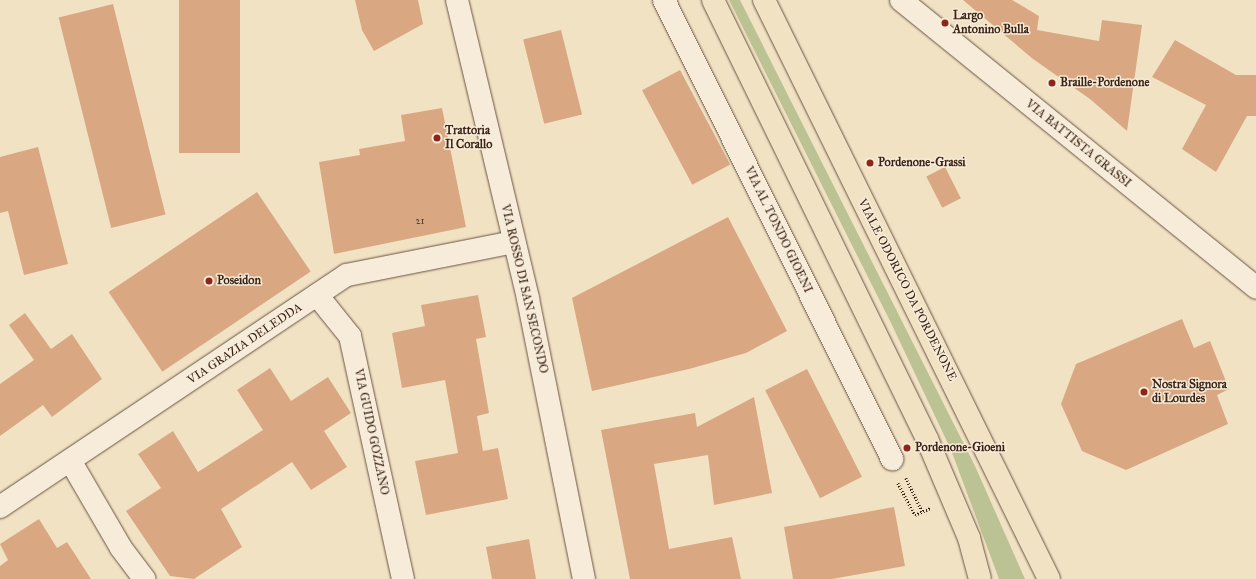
<!DOCTYPE html>
<html>
<head>
<meta charset="utf-8">
<style>
  body { margin:0 }
  #map { position:relative; width:1256px; height:579px; overflow:hidden; background:#f2e2c4; font-family:"IM FELL Great Primer",serif }
  div>[style] { position:absolute }
  .green>* { inset:0; background:#bbc394 }
  .building>* { inset:0; background:#d9a882; transform-origin:0 0 }
  .path>* { height:2.5px; margin-top:-1.25px; transform-origin:0; background:repeating-linear-gradient(90deg,#3b2316 0 1px,transparent 0 3px) }
  .roads { filter:drop-shadow(0 0 1px #695342) drop-shadow(0 0 1px #695342) }
  .street>* { height:22px; margin:-11px; padding:0 11px; transform-origin:11px; border-radius:11px; background:#f7ecd9 }
  .secondary>* { height:22px; margin:-11px; padding:0 11px; transform-origin:11px; border-radius:11px; background:#f7ecd9 }
  .primary>* { height:22px; margin:-11px; padding:0 11px; transform-origin:11px; border-radius:11px; background:#f2e2c4 }
  .dots>* { width:11px; height:11px; translate:-50% -50%; box-sizing:border-box; border:2px solid #f7ecd9; border-radius:50% }
  span { translate:-50% -50%; white-space:nowrap; text-align:center; line-height:1.15; -webkit-text-stroke:3px #f7ecd9; paint-order:stroke }
  .number-label { font-size:10px; color:#624431 }
  .number-label span { -webkit-text-stroke-width:0 }
  .poi-label { font-size:12px; color:#3b2316; font-weight:700 }
  .left { translate:0 -50%; text-align:left }
  .street-label { font-size:12px; color:#3b2316 }
</style>
</head>
<body>
<div id="map">
  <div class="green">
    <i style="clip-path:polygon(729px 0,740px 0,975px 466px,1025px 579px,999px 579px,951px 450px,891px 323px)"></i>
  </div>
  <div class="building">
    <i style="left:179px;top:0;width:61px;height:153px"></i>
    <i style="clip-path:polygon(355px 0,418px 0,423px 24px,374px 51px,362px 30px)"></i>
    <i style="clip-path:polygon(963px 0,1012px 0,1039px 16px,1037px 30px,1099px 41px,1102px 20px,1142px 25px,1127px 131px,1090px 99px,1033px 59px)"></i>
    <i style="left:113px;top:4px;width:217px;height:56px;rotate:76deg"></i>
    <i style="left:561px;top:30px;width:87px;height:39px;rotate:76deg"></i>
    <i style="clip-path:polygon(1175px 40px,1236px 75px,1256px 75px,1256px 116px,1247px 116px,1216px 172px,1182px 149px,1206px 105px,1152px 77px)"></i>
    <i style="left:680px;top:70px;width:107px;height:43px;rotate:62deg"></i>
    <i style="clip-path:polygon(442px 108px,466px 227px,334px 254px,319px 162px,360px 155px,359px 149px,405px 141px,401px 115px)"></i>
    <i style="clip-path:polygon(38px 147px,68px 264px,24px 275px,8px 211px,0 213px,0 157px)"></i>
    <i style="left:945px;top:167px;width:35px;height:21px;rotate:63deg"></i>
    <i style="left:257px;top:192px;width:96px;height:179px;rotate:56deg"></i>
    <i style="clip-path:polygon(728px 217px,787px 331px,746px 353px,689px 369px,592px 391px,572px 298px)"></i>
    <i style="clip-path:polygon(478px 295px,486px 337px,476px 339px,489px 413px,477px 416px,483px 451px,498px 448px,508px 499px,426px 515px,415px 461px,458px 453px,445px 380px,402px 388px,392px 333px,425px 326px,421px 305px)"></i>
    <i style="clip-path:polygon(25px 313px,51px 349px,72px 334px,102px 379px,52px 417px,43px 405px,0 436px,0 384px,34px 360px,9px 325px)"></i>
    <i style="clip-path:polygon(1182px 319px,1194px 348px,1210px 341px,1229px 389px,1217px 395px,1228px 424px,1126px 470px,1082px 451px,1061px 404px,1076px 364px)"></i>
    <i style="clip-path:polygon(270px 368px,291px 401px,328px 377px,351px 413px,324px 431px,347px 467px,311px 490px,292px 462px,221px 509px,242px 547px,194px 579px,170px 576px,126px 511px,161px 488px,138px 454px,173px 431px,198px 472px,263px 430px,237px 390px)"></i>
    <i style="left:807px;top:369px;width:121px;height:47px;rotate:63deg"></i>
    <i style="clip-path:polygon(754px 397px,772px 493px,714px 505px,708px 455px,654px 464px,669px 549px,732px 537px,741px 579px,630px 579px,601px 430px,695px 413px,697px 427px)"></i>
    <i style="clip-path:polygon(894px 507px,905px 566px,832px 579px,793px 579px,784px 527px)"></i>
    <i style="clip-path:polygon(39px 519px,57px 548px,67px 542px,91px 579px,0 579px,0 566px,8px 560px,0 544px)"></i>
    <i style="clip-path:polygon(529px 539px,536px 579px,492px 579px,486px 547px)"></i>
  </div>
  <div class="path">
    <i style="left:906px;top:478px;width:37px;rotate:64deg"></i>
    <i style="left:898px;top:483px;width:36px;rotate:62deg"></i>
    <i style="left:915px;top:515px;width:17px;rotate:-25deg"></i>
  </div>
  <div class="roads">
    <div class="street">
      <i style="left:664px;top:0;width:513px;rotate:63.58deg"></i>
      <i style="left:317px;top:295px;width:53px;rotate:51.2deg"></i>
      <i style="left:350px;top:336px;width:249px;rotate:77.7deg"></i>
      <i style="left:71px;top:462px;width:99px;rotate:59.8deg"></i>
      <i style="left:121px;top:548px;width:39px;rotate:53deg"></i>
      <i style="left:0;top:507px;width:417px;rotate:-33.8deg"></i>
      <i style="left:347px;top:275px;width:170px;rotate:-11.2deg"></i>
    </div>
    <div class="secondary">
      <i style="left:457px;top:0;width:307px;rotate:76.6deg"></i>
      <i style="left:528px;top:299px;width:286px;rotate:78.7deg"></i>
      <i style="left:901px;top:0;width:457px;rotate:39deg"></i>
    </div>
    <div class="primary">
      <i style="left:713px;top:0;width:488px;rotate:64deg"></i>
      <i style="left:927px;top:439px;width:108px;rotate:67deg"></i>
      <i style="left:969px;top:538px;width:42px;rotate:75deg"></i>
      <i style="left:764px;top:0;width:645px;rotate:63.79deg"></i>
    </div>
  </div>
  <div class="dots">
    <i style="left:945px;top:23px;background:#8f2418"></i>
    <i style="left:1052px;top:83px;background:#8f2418"></i>
    <i style="left:437px;top:138px;background:#8f2418"></i>
    <i style="left:870px;top:163px;background:#8f2418"></i>
    <i style="left:209px;top:281px;background:#8f2418"></i>
    <i style="left:1144px;top:392px;background:#8f2418"></i>
    <i style="left:907px;top:448px;background:#8f2418"></i>
  </div>
  <div class="number-label">
    <span style="left:420px;top:222px">21</span>
  </div>
  <div class="poi-label">
    <span class="left" style="left:953px;top:23px">Largo<br>Antonino Bulla</span>
    <span class="left" style="left:1060px;top:83px">Braille-Pordenone</span>
    <span class="left" style="left:445px;top:138px">Trattoria<br>Il Corallo</span>
    <span class="left" style="left:878px;top:163px">Pordenone-Grassi</span>
    <span class="left" style="left:217px;top:281px">Poseidon</span>
    <span class="left" style="left:1152px;top:392px">Nostra Signora<br>di Lourdes</span>
    <span class="left" style="left:915px;top:448px">Pordenone-Gioeni</span>
  </div>
  <div class="street-label">
    <span style="left:1078px;top:144px;rotate:39deg">VIA BATTISTA GRASSI</span>
    <span style="left:778px;top:230px;rotate:64deg">VIA AL TONDO GIOENI</span>
    <span style="left:524px;top:289px;rotate:77deg">VIA ROSSO DI SAN SECONDO</span>
    <span style="left:907px;top:290px;rotate:63deg">VIALE ODORICO DA PORDENONE</span>
    <span style="left:245px;top:344px;rotate:-34deg">VIA GRAZIA DELEDDA</span>
    <span style="left:371px;top:432px;rotate:78deg">VIA GUIDO GOZZANO</span>
  </div>
</div>
</body>
</html>
